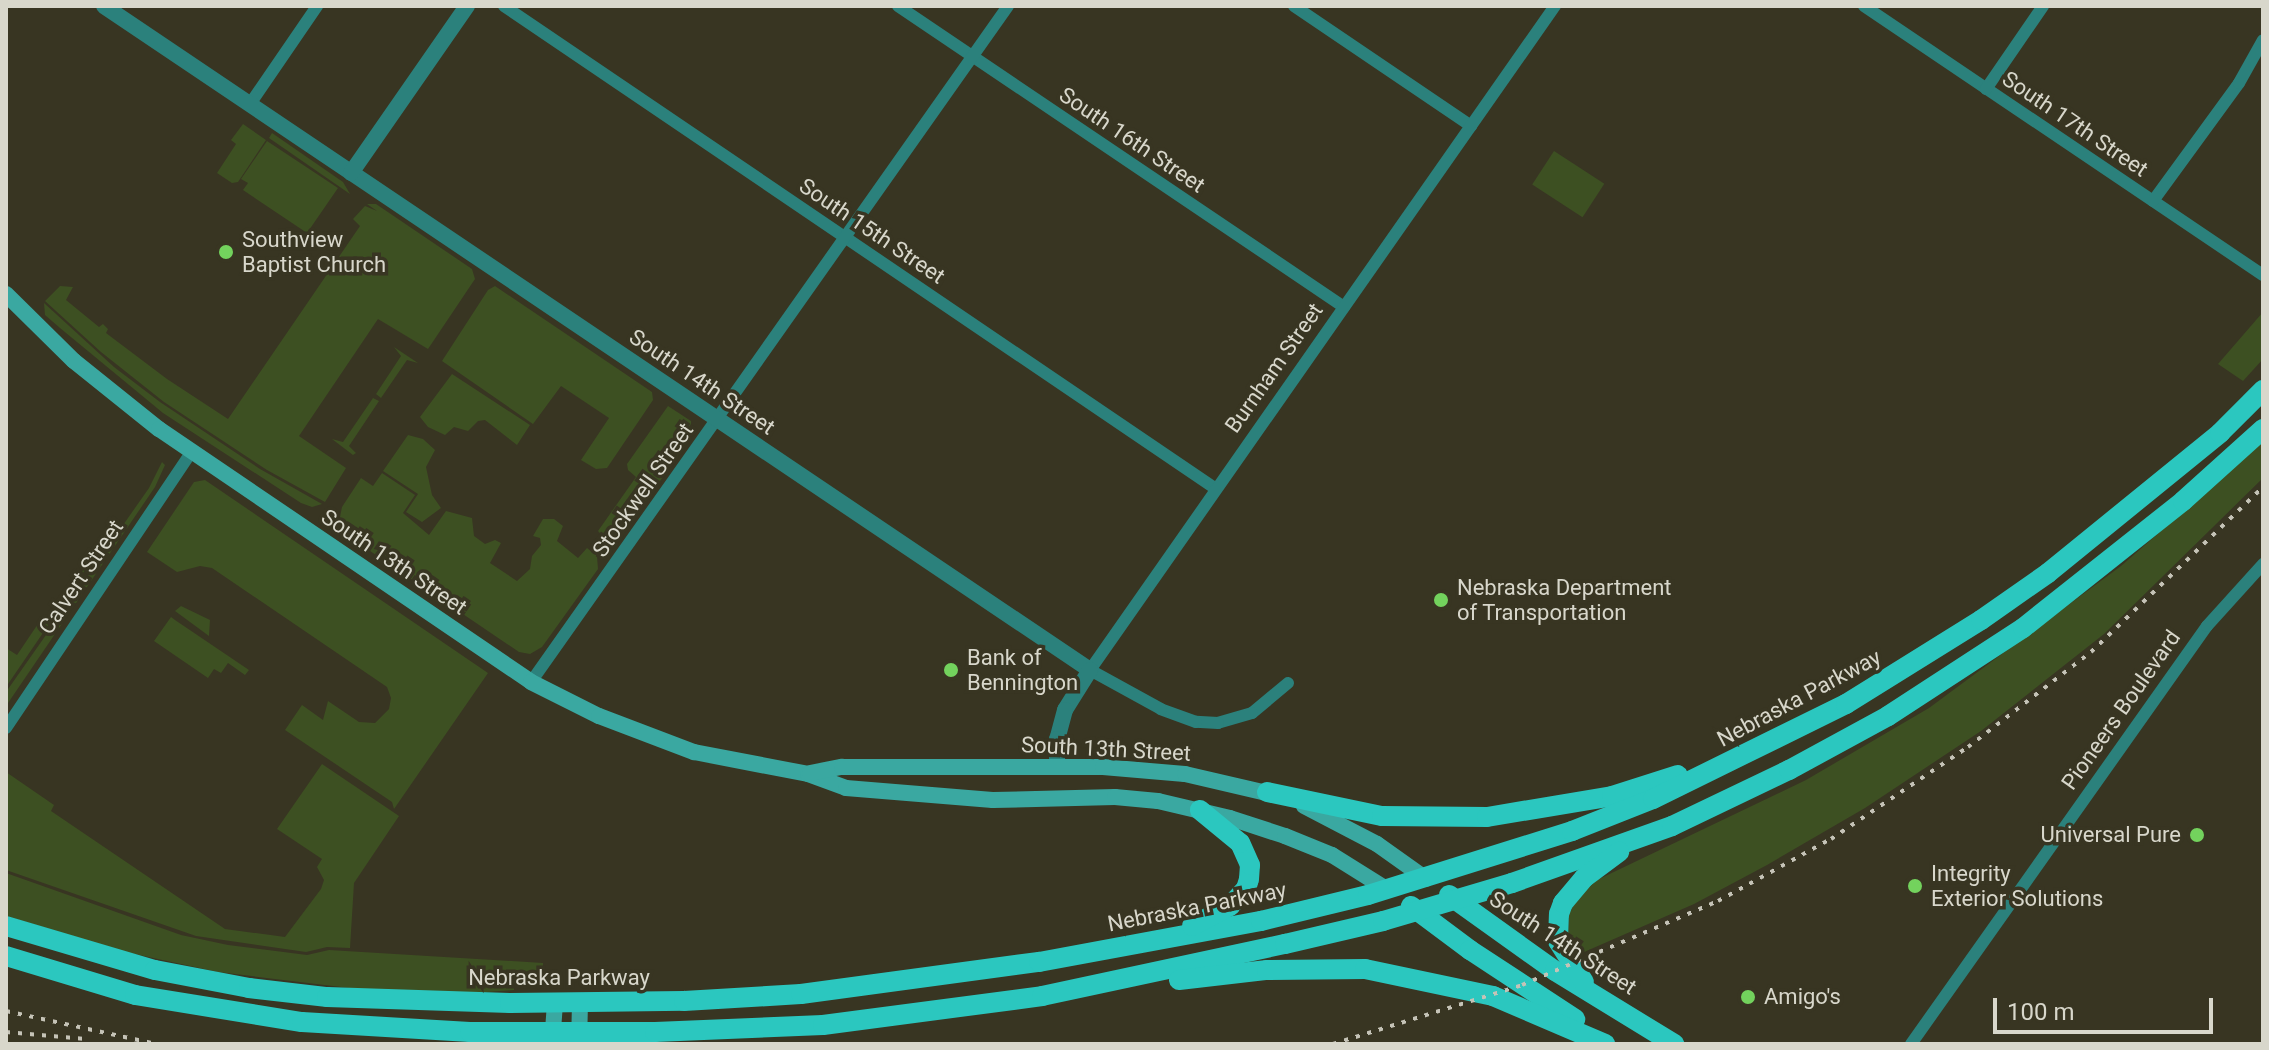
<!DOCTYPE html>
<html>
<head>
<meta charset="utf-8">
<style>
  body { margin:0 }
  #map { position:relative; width:2269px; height:1050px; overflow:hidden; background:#383522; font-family:Roboto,sans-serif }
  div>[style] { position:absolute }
  .green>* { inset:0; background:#3d5022; transform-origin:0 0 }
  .minor>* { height:12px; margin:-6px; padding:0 6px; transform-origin:6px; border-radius:6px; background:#2b817c }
  .tertiary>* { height:16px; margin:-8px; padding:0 8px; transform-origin:8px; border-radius:8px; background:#2b817c }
  .secondary>* { height:16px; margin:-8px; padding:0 8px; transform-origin:8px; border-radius:8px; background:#3aa8a1 }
  .primary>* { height:20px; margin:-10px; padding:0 10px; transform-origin:10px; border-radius:10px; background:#2bc7bf }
  .rail>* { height:4px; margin-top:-2px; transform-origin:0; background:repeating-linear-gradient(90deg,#c5c3b7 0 4px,transparent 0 12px) }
  .dots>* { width:22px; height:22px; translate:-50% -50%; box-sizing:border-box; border:4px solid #383522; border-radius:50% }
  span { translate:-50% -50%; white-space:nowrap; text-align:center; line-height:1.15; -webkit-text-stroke:7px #383522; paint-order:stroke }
  .street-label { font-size:22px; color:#d8d7cb }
  .poi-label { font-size:22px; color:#d8d7cb }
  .left { translate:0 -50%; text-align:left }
  .right { translate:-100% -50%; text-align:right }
  .frame { position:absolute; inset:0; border:8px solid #d8d7cb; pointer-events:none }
  .scale { position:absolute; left:1993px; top:998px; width:220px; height:36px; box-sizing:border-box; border:4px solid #d8d7cb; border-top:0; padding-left:10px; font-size:24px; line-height:28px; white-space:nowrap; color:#d8d7cb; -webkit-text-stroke:6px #383522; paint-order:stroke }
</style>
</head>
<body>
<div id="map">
  <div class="green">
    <i style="clip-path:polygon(243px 124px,266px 140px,238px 182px,232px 183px,217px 173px,236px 144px,231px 140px)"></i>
    <i style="clip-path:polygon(272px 133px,343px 182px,350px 194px,269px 138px)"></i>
    <i style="clip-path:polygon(267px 141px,338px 188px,307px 233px,243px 190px,248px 183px,241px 179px)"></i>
    <i style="left:1554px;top:151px;width:60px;height:40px;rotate:33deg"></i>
    <i style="clip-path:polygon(367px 204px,376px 204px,472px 269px,475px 279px,428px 349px,378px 319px,299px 436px,346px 468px,325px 502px,267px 470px,164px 402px,101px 352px,45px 301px,60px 286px,73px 287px,66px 300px,99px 327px,103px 324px,108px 329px,106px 333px,167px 379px,228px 419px,360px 226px,353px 219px,365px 206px,377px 211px)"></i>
    <i style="clip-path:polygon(495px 286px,652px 392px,653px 400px,607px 468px,596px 469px,581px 460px,609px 418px,561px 386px,533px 424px,442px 361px,488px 290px)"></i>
    <i style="clip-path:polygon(44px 303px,114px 367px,160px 402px,260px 469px,322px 504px,312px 507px,301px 503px,163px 413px,60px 328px,45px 315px)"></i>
    <i style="clip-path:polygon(2263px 312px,2263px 359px,2243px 381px,2218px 364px)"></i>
    <i style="clip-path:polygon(394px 347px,418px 363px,407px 360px,381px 398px,376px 394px,401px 356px)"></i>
    <i style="clip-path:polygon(452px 374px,530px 425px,517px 445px,485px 420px,478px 421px,468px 431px,454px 427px,445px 435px,428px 427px,420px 417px)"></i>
    <i style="clip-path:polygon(373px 398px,379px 401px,349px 446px,356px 453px,353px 455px,332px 439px,343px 442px)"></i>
    <i style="clip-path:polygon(668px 406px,691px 421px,691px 437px,622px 535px,614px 542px,607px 541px,598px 531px,636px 477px,628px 470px,627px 464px)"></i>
    <i style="clip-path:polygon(408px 435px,423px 439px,435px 450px,426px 467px,432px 495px,441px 508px,422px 522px,406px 512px,418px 494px,383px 471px)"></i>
    <i style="clip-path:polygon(2263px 442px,2263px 478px,2104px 634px,1981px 731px,1865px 808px,1767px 865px,1694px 904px,1575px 956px,1568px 940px,1569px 915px,1576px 899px,1597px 880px,1806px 780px,1929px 708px,2121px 566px)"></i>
    <i style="clip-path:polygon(162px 462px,165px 465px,155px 487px,6px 706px,6px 692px,149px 488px)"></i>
    <i style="clip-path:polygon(382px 473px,415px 495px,403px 513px,429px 535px,446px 511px,472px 518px,474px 536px,485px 544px,495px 540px,501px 543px,490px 563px,517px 581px,530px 569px,532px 556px,541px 545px,540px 538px,533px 536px,543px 519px,554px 519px,563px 526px,557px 541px,578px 558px,587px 548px,597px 556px,598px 569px,542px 647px,530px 654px,519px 652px,345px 534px,339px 522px,342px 507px,361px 478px,373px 486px)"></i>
    <i style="clip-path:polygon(205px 480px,488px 673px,394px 809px,392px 802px,285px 730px,302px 705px,323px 720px,328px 701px,359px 722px,375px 723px,389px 709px,391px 698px,387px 687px,212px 568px,200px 566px,177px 572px,147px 552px,194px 482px)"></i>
    <i style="clip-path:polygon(112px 528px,114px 529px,6px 687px,6px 648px,17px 655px,44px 615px,50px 618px)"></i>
    <i style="clip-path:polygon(181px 606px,210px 620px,209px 636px,175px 611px)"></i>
    <i style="clip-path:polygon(171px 617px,175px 620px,249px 670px,245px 675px,228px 663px,221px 673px,214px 669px,208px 678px,154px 641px)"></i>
    <i style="clip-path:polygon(322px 764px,399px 816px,354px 883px,350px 948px,327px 947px,306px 952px,196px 936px,6px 870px,6px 772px,54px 805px,51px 811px,225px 929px,285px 937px,321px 889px,324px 880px,317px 867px,322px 859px,277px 829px)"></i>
    <i style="clip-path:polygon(6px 873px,181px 935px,228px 945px,307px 955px,329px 950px,543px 963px,543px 968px,514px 985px,514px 990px,473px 993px,366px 990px,218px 972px,130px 953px,6px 916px)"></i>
  </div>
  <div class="minor">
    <i style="left:504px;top:6px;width:860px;rotate:34.15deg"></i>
    <i style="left:898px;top:6px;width:538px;rotate:34.01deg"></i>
    <i style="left:1294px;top:6px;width:214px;rotate:34.1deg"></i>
    <i style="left:1864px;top:6px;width:481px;rotate:34deg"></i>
    <i style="left:1986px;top:89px;width:101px;rotate:-55.5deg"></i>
    <i style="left:250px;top:104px;width:119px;rotate:-55.6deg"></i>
    <i style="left:2153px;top:201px;width:146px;rotate:-53.9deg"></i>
    <i style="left:2239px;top:83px;width:49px;rotate:-60.8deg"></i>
    <i style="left:531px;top:682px;width:827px;rotate:-54.79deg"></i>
    <i style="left:1288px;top:683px;width:47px;rotate:140.2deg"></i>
    <i style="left:1252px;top:713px;width:35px;rotate:164deg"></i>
    <i style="left:1218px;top:723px;width:22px;rotate:-177deg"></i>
    <i style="left:1196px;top:722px;width:37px;rotate:-160deg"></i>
    <i style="left:1161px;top:709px;width:81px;rotate:-151.2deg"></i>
    <i style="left:1090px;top:670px;width:811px;rotate:-55deg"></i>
    <i style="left:6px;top:728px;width:334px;rotate:-56.1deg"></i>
    <i style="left:1911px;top:1044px;width:512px;rotate:-54.7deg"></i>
    <i style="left:2207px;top:626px;width:84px;rotate:-47.9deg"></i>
  </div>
  <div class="tertiary">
    <i style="left:104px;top:6px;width:1189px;rotate:33.96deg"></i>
    <i style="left:1090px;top:670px;width:47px;rotate:122deg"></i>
    <i style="left:1065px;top:710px;width:30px;rotate:105deg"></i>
    <i style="left:1057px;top:739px;width:27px;rotate:90deg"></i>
    <i style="left:351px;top:173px;width:203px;rotate:-55.2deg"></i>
  </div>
  <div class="secondary">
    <i style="left:6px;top:294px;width:95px;rotate:44.6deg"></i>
    <i style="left:74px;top:361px;width:109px;rotate:38.7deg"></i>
    <i style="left:159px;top:429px;width:450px;rotate:34.2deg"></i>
    <i style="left:531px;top:682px;width:76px;rotate:26.6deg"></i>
    <i style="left:599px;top:716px;width:102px;rotate:20.8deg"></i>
    <i style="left:694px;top:752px;width:116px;rotate:10.9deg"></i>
    <i style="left:808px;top:774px;width:40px;rotate:20.2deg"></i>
    <i style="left:846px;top:788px;width:147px;rotate:4.7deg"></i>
    <i style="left:993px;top:800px;width:122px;rotate:-1.4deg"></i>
    <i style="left:1115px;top:797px;width:43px;rotate:5.3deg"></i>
    <i style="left:1158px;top:801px;width:74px;rotate:13.3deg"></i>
    <i style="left:1230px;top:818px;width:58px;rotate:18.1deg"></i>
    <i style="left:1285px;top:836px;width:51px;rotate:22deg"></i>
    <i style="left:1332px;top:855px;width:66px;rotate:32deg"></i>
    <i style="left:810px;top:773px;width:33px;rotate:-11deg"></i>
    <i style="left:842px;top:767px;width:261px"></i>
    <i style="left:1103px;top:767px;width:82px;rotate:4.9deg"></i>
    <i style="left:1185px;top:774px;width:92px;rotate:13.1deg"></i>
    <i style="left:1304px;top:806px;width:82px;rotate:27.5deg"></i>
    <i style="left:1377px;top:844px;width:60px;rotate:35.5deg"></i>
    <i style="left:552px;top:1044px;width:41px;rotate:-85.8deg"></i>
    <i style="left:579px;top:1044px;width:41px;rotate:-88.6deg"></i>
  </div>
  <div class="primary">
    <i style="left:1267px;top:792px;width:117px;rotate:11.8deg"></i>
    <i style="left:1382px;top:816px;width:105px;rotate:0.5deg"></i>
    <i style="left:1487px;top:817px;width:127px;rotate:-9.5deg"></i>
    <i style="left:1612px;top:796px;width:69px;rotate:-17.7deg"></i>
    <i style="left:1449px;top:895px;width:130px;rotate:35.6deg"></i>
    <i style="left:1555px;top:971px;width:140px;rotate:31.5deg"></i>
    <i style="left:1411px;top:906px;width:74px;rotate:36.7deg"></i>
    <i style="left:1470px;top:950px;width:126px;rotate:33.3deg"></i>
    <i style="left:6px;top:926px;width:155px;rotate:16.5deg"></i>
    <i style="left:155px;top:970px;width:96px;rotate:10.8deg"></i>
    <i style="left:249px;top:988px;width:79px;rotate:6.6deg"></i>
    <i style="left:327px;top:997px;width:183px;rotate:1.9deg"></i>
    <i style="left:510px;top:1003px;width:174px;rotate:-0.7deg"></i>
    <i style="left:684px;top:1001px;width:117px;rotate:-3.4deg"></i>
    <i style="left:801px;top:994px;width:240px;rotate:-7.7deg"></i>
    <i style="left:1039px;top:962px;width:226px;rotate:-10.5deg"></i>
    <i style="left:1261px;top:921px;width:110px;rotate:-13.7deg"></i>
    <i style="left:1368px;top:895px;width:214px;rotate:-17.4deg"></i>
    <i style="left:1572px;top:831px;width:87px;rotate:-21.6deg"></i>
    <i style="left:1653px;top:799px;width:215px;rotate:-26.2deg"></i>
    <i style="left:1846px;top:704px;width:159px;rotate:-31.9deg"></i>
    <i style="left:1981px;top:620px;width:82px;rotate:-35deg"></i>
    <i style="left:2048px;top:573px;width:222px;rotate:-39.1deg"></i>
    <i style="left:2220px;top:433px;width:61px;rotate:-45deg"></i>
    <i style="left:1192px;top:926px;width:43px;rotate:-27.8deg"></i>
    <i style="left:1230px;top:906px;width:23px;rotate:-47deg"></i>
    <i style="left:1246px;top:889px;width:10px;rotate:-73deg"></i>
    <i style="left:1249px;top:879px;width:14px;rotate:-86deg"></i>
    <i style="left:1250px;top:865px;width:24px;rotate:-114deg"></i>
    <i style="left:1240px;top:843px;width:52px;rotate:-140.5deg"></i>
    <i style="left:6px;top:956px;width:135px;rotate:16.8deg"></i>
    <i style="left:135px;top:995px;width:169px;rotate:9.2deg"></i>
    <i style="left:302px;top:1022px;width:168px;rotate:3.4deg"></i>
    <i style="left:470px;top:1032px;width:185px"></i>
    <i style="left:655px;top:1032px;width:168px;rotate:-2.4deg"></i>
    <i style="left:823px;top:1025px;width:221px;rotate:-7.5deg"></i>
    <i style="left:1042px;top:996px;width:249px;rotate:-12.1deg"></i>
    <i style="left:1285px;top:944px;width:101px;rotate:-13.2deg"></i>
    <i style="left:1383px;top:921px;width:134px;rotate:-16.4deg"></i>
    <i style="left:1512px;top:883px;width:170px;rotate:-19.6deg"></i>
    <i style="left:1672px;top:826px;width:130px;rotate:-25.6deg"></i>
    <i style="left:1789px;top:770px;width:113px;rotate:-28.6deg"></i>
    <i style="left:1888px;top:716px;width:161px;rotate:-33.1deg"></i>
    <i style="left:2023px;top:628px;width:204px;rotate:-38.4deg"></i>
    <i style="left:2183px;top:501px;width:108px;rotate:-42deg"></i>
    <i style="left:1179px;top:980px;width:89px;rotate:-6.5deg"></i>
    <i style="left:1267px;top:970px;width:98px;rotate:-0.6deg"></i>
    <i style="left:1365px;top:969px;width:131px;rotate:11.9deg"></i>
    <i style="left:1493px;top:996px;width:122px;rotate:23.2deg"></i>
    <i style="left:1584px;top:982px;width:49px;rotate:-122.4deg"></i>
    <i style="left:1558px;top:941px;width:27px;rotate:-88deg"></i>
    <i style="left:1559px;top:914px;width:12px;rotate:-70deg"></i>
    <i style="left:1563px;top:903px;width:33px;rotate:-50deg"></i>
    <i style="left:1584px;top:878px;width:44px;rotate:-36.6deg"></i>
  </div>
  <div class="rail">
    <i style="left:6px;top:1011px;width:154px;rotate:12.4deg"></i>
    <i style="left:6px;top:1032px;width:80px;rotate:5deg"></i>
    <i style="left:1333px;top:1044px;width:198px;rotate:-17.3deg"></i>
    <i style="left:1522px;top:985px;width:213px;rotate:-23.2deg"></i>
    <i style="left:1718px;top:901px;width:129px;rotate:-28.8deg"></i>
    <i style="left:1831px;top:839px;width:165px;rotate:-33.9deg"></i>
    <i style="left:1968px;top:747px;width:155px;rotate:-37.7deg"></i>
    <i style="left:2091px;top:652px;width:238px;rotate:-43.8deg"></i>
  </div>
  <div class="dots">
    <i style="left:226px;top:252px;background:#73d25d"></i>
    <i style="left:1441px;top:600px;background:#73d25d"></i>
    <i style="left:951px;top:670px;background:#73d25d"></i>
    <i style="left:2197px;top:835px;background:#73d25d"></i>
    <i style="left:1915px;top:886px;background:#73d25d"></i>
    <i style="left:1748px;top:997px;background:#73d25d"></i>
  </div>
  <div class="street-label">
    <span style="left:2075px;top:124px;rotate:34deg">South 17th Street</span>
    <span style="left:1132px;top:140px;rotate:34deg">South 16th Street</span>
    <span style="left:872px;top:231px;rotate:34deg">South 15th Street</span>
    <span style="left:1274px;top:368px;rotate:-55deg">Burnham Street</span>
    <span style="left:702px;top:382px;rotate:34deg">South 14th Street</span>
    <span style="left:643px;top:490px;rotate:-55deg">Stockwell Street</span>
    <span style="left:394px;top:562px;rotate:34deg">South 13th Street</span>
    <span style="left:81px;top:577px;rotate:-56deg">Calvert Street</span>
    <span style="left:1799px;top:698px;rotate:-28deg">Nebraska Parkway</span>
    <span style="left:2121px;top:710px;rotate:-55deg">Pioneers Boulevard</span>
    <span style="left:1106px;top:749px;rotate:3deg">South 13th Street</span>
    <span style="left:1197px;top:907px;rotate:-11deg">Nebraska Parkway</span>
    <span style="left:1563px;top:943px;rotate:33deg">South 14th Street</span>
    <span style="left:559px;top:978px">Nebraska Parkway</span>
  </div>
  <div class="poi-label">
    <span class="left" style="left:242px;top:252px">Southview<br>Baptist Church</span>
    <span class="left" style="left:1457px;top:600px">Nebraska Department<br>of Transportation</span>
    <span class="left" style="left:967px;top:670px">Bank of<br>Bennington</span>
    <span class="right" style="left:2181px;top:835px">Universal Pure</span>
    <span class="left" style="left:1931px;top:886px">Integrity<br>Exterior Solutions</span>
    <span class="left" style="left:1764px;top:997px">Amigo's</span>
  </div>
  <div class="frame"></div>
  <div class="scale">100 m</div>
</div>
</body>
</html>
